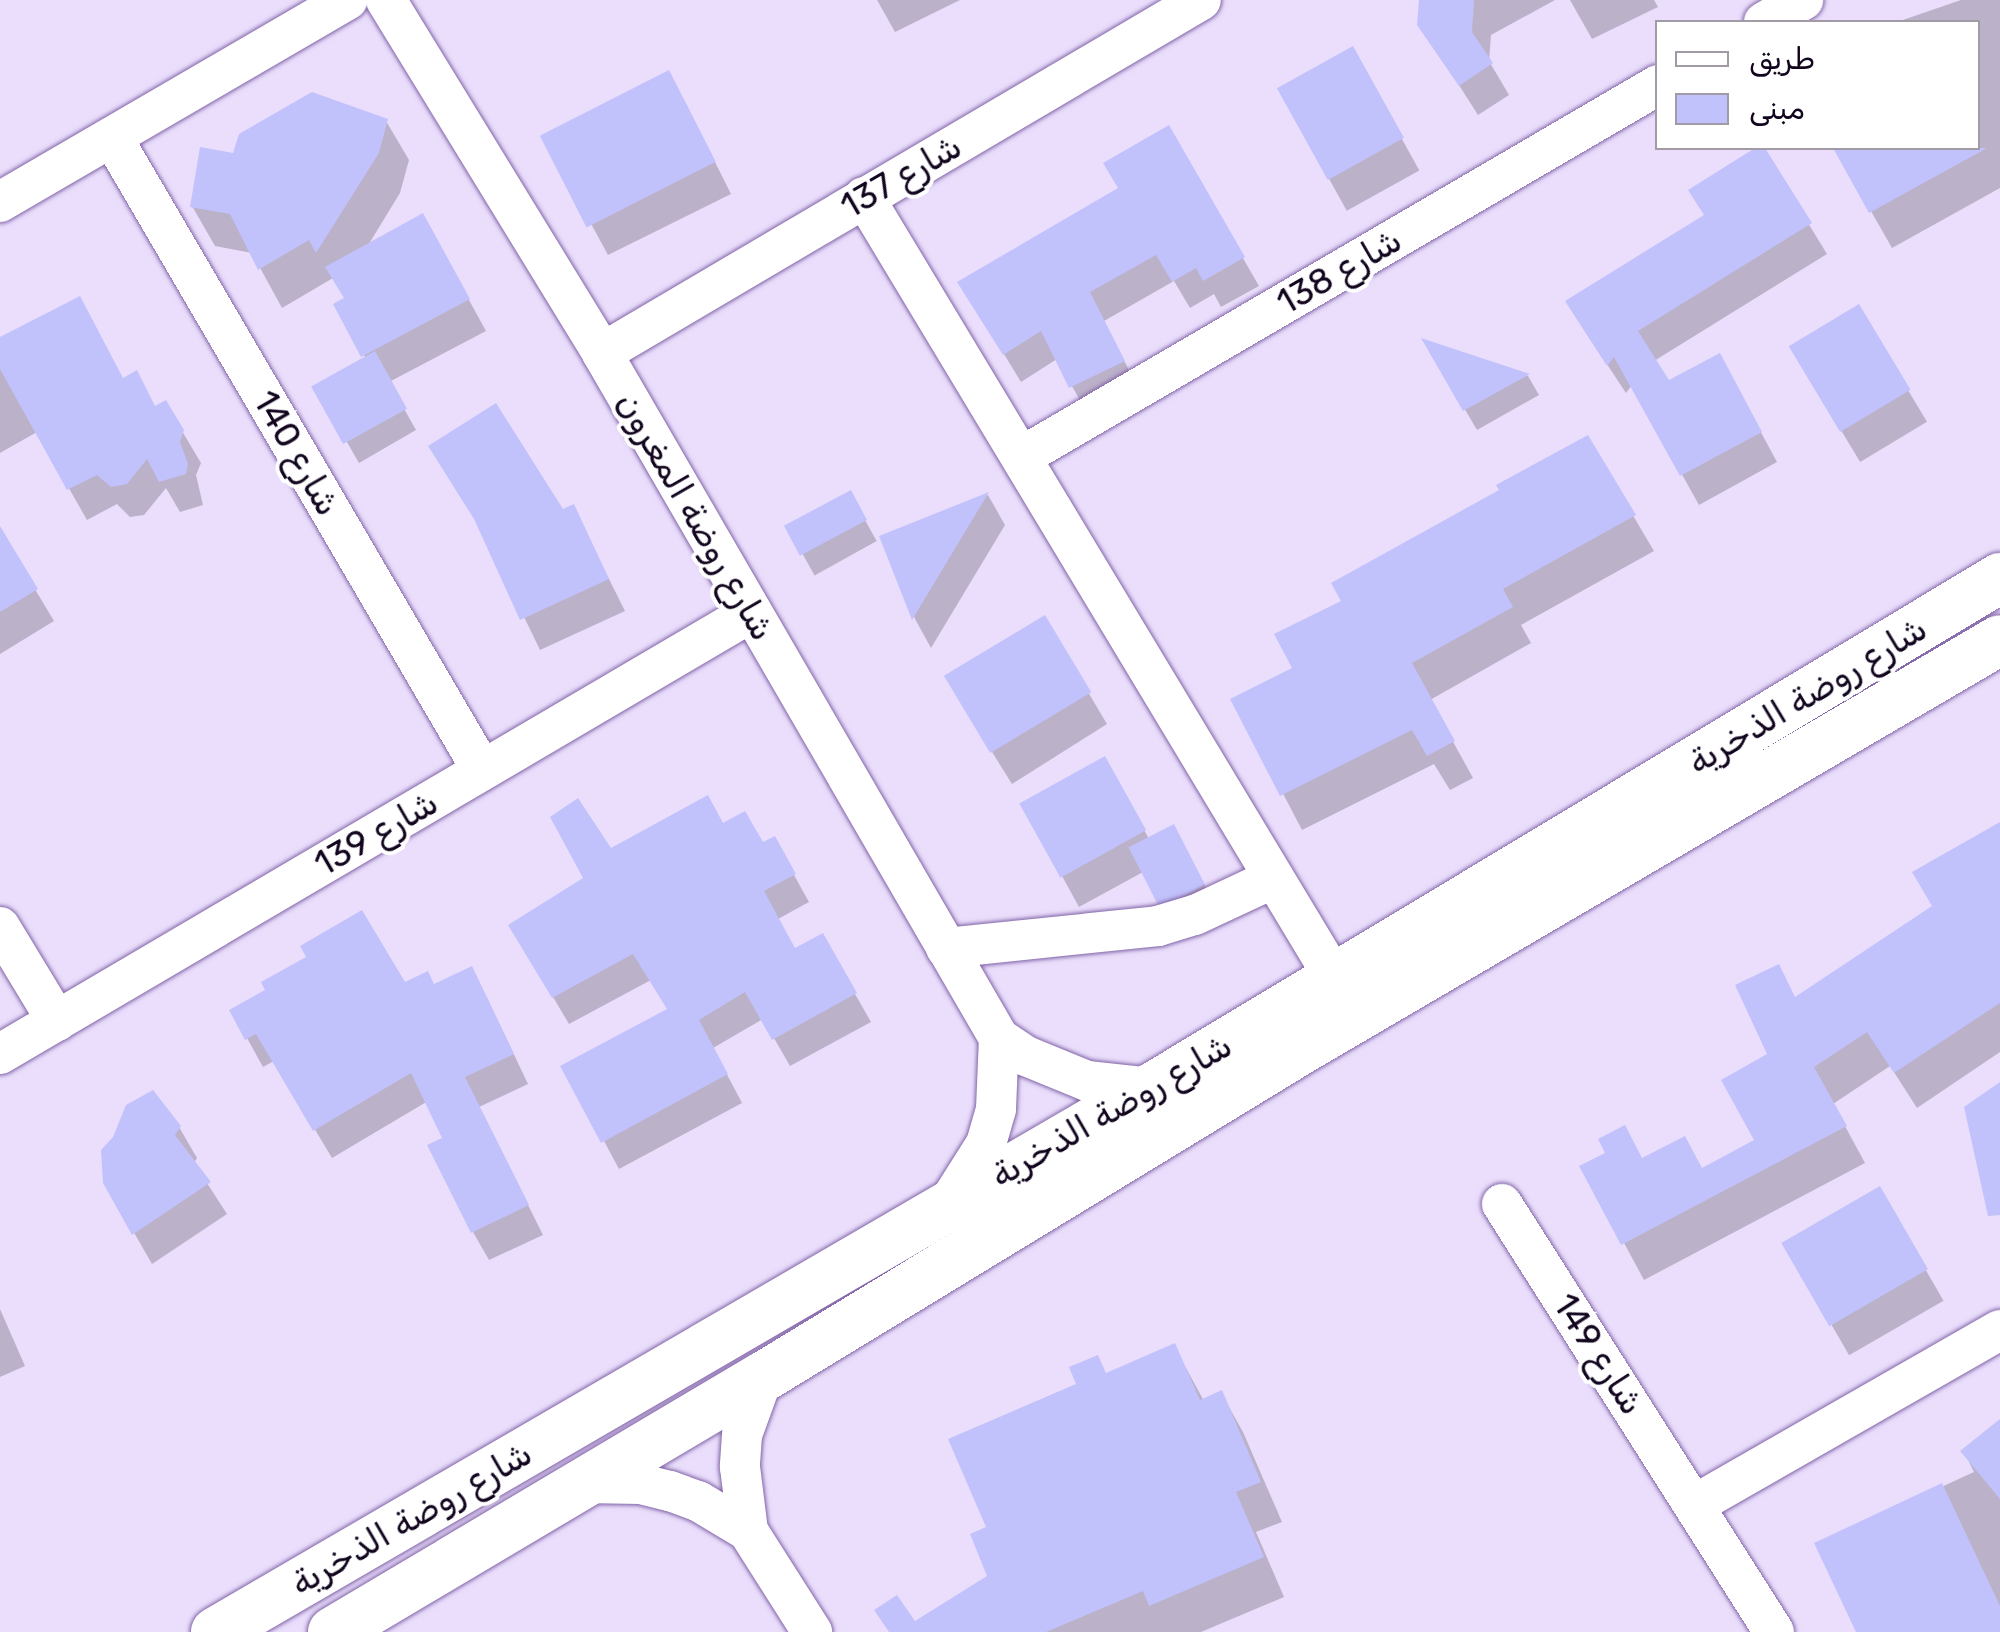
<!DOCTYPE html>
<html>
<head>
<meta charset="utf-8">
<style>
  body { margin:0 }
  #map { position:relative; width:2000px; height:1632px; overflow:hidden; background:#eadefc; font-family:Rubik,"Noto Sans Arabic",sans-serif }
  div>[style] { position:absolute }
  .shadow>* { inset:0; background:#0003; transform-origin:0 0 }
  .building>* { inset:0; background:#c1c2fb; transform-origin:0 0 }
  .roads { filter:drop-shadow(0 0 2px #8264a8) drop-shadow(0 0 2px #8264a8) }
  .minor>* { height:40px; margin:-20px; padding:0 20px; transform-origin:20px; border-radius:20px; background:#fff }
  .tertiary>* { height:50px; margin:-25px; padding:0 25px; transform-origin:25px; border-radius:25px; background:#fff }
  span { translate:-50% -50%; white-space:nowrap; text-align:center; line-height:1.15; -webkit-text-stroke:8px #fff; paint-order:stroke }
  .street-label { font-size:35px; color:#12061f }
  .legend { position:absolute; left:1655px; top:20px; width:325px; height:130px; box-sizing:border-box; background:#fff; border:2px solid #a09ba5; margin:0; padding:12px 18px; list-style:none; font-size:30px; color:#12061f }
  .legend li { display:flex; align-items:center; gap:20px; height:50px }
  .legend b { width:50px; border:2px solid #a09ba5 }
</style>
</head>
<body>
<div id="map">
  <div class="shadow">
    <i style="clip-path:polygon(877px 0,960px 0,895px 32px)"></i>
    <i style="clip-path:polygon(1421px 0,1555px 0,1491px 35px,1489px 61px,1509px 95px,1478px 115px,1420px 24px)"></i>
    <i style="clip-path:polygon(1570px 0,1654px 0,1658px 7px,1592px 39px)"></i>
    <i style="clip-path:polygon(1961px 0,2000px 0,2000px 188px,1892px 248px,1835px 148px,1978px 148px,1978px 22px,1897px 22px)"></i>
    <i style="left:1352px;top:49px;width:139px;height:83px;rotate:61deg"></i>
    <i style="clip-path:polygon(686px 104px,731px 194px,608px 255px,544px 137px)"></i>
    <i style="clip-path:polygon(386px 121px,409px 160px,400px 193px,367px 247px,440px 247px,486px 331px,389px 382px,416px 430px,359px 463px,316px 388px,366px 359px,336px 305px,346px 299px,333px 278px,282px 308px,252px 253px,215px 246px,192px 206px,235px 156px)"></i>
    <i style="clip-path:polygon(1168px 128px,1259px 286px,1221px 307px,1214px 294px,1190px 308px,1174px 281px,1104px 321px,1139px 390px,1088px 415px,1057px 359px,1021px 382px,977px 310px,1121px 189px)"></i>
    <i style="clip-path:polygon(1762px 148px,1827px 254px,1654px 361px,1669px 384px,1736px 386px,1777px 462px,1699px 505px,1632px 385px,1626px 393px,1585px 331px,1706px 217px,1691px 190px)"></i>
    <i style="left:1858px;top:307px;width:134px;height:78px;rotate:59deg"></i>
    <i style="clip-path:polygon(0 340px,123px 381px,182px 431px,201px 463px,196px 475px,203px 505px,180px 512px,166px 488px,144px 515px,130px 517px,117px 504px,87px 520px,37px 432px,0 453px)"></i>
    <i style="clip-path:polygon(1426px 343px,1528px 376px,1539px 395px,1477px 430px)"></i>
    <i style="clip-path:polygon(1587px 438px,1654px 551px,1521px 625px,1531px 643px,1430px 700px,1473px 778px,1450px 790px,1434px 764px,1302px 830px,1234px 700px,1295px 669px,1344px 602px)"></i>
    <i style="left:850px;top:493px;width:55px;height:71px;rotate:61deg"></i>
    <i style="clip-path:polygon(988px 495px,1005px 525px,931px 648px,915px 619px,883px 537px)"></i>
    <i style="clip-path:polygon(573px 507px,625px 611px,540px 650px,481px 528px)"></i>
    <i style="clip-path:polygon(0 531px,54px 621px,0 654px)"></i>
    <i style="clip-path:polygon(1044px 618px,1107px 724px,1012px 784px,964px 707px)"></i>
    <i style="clip-path:polygon(1122px 790px,1149px 839px,1185px 847px,1215px 905px,1170px 921px,1143px 872px,1079px 907px,1022px 803px)"></i>
    <i style="clip-path:polygon(2000px 825px,2000px 1052px,1917px 1108px,1890px 1066px,1833px 1104px,1865px 1163px,1644px 1280px,1583px 1167px,1642px 1161px,1703px 1171px,1757px 1141px,1770px 1055px,1796px 999px,1935px 907px)"></i>
    <i style="clip-path:polygon(723px 826px,762px 846px,774px 839px,809px 902px,778px 919px,795px 951px,822px 936px,871px 1022px,790px 1066px,763px 1019px,713px 1048px,742px 1103px,619px 1169px,604px 1141px,670px 1011px,651px 980px,569px 1024px,511px 926px,586px 879px,610px 851px)"></i>
    <i style="clip-path:polygon(404px 985px,487px 998px,528px 1084px,479px 1107px,543px 1235px,489px 1260px,473px 1232px,446px 1139px,428px 1101px,332px 1158px,274px 1061px,263px 1067px,232px 1011px)"></i>
    <i style="clip-path:polygon(179px 1127px,197px 1158px,194px 1163px,227px 1214px,152px 1264px,105px 1182px)"></i>
    <i style="left:1879px;top:1189px;width:129px;height:109px;rotate:60deg"></i>
    <i style="clip-path:polygon(0 1309px,25px 1366px,0 1377px)"></i>
    <i style="clip-path:polygon(1174px 1346px,1204px 1401px,1221px 1393px,1243px 1432px,1282px 1522px,1256px 1532px,1284px 1597px,1201px 1632px,889px 1632px,914px 1624px,991px 1577px,989px 1528px,1107px 1375px)"></i>
    <i style="clip-path:polygon(2000px 1422px,2000px 1632px,1859px 1632px,1817px 1544px,1974px 1472px,1964px 1452px)"></i>
  </div>
  <div class="building">
    <i style="clip-path:polygon(1419px 0,1474px 0,1472px 32px,1493px 63px,1459px 86px,1417px 25px)"></i>
    <i style="left:1353px;top:46px;width:105px;height:87px;rotate:61deg"></i>
    <i style="left:669px;top:70px;width:103px;height:145px;rotate:63deg"></i>
    <i style="clip-path:polygon(312px 92px,388px 119px,379px 153px,316px 253px,309px 240px,258px 270px,230px 214px,190px 207px,200px 147px,233px 153px,239px 134px)"></i>
    <i style="clip-path:polygon(1169px 125px,1245px 257px,1203px 281px,1196px 268px,1172px 282px,1156px 255px,1090px 292px,1125px 361px,1069px 388px,1041px 331px,1003px 355px,957px 282px,1118px 188px,1103px 163px)"></i>
    <i style="clip-path:polygon(1755px 148px,1765px 148px,1812px 223px,1638px 331px,1669px 380px,1720px 353px,1762px 432px,1680px 476px,1614px 357px,1607px 366px,1565px 301px,1704px 215px,1688px 190px)"></i>
    <i style="clip-path:polygon(1833px 148px,1987px 148px,1869px 213px)"></i>
    <i style="clip-path:polygon(423px 213px,470px 299px,361px 357px,333px 304px,344px 298px,325px 267px)"></i>
    <i style="clip-path:polygon(80px 296px,123px 378px,137px 370px,155px 406px,166px 400px,184px 430px,180px 442px,188px 464px,186px 474px,159px 482px,147px 459px,127px 484px,111px 487px,97px 475px,67px 490px,0 369px,0 337px)"></i>
    <i style="left:1859px;top:304px;width:100px;height:82px;rotate:59deg"></i>
    <i style="clip-path:polygon(1421px 338px,1530px 374px,1463px 411px)"></i>
    <i style="left:375px;top:351px;width:66px;height:73px;rotate:61deg"></i>
    <i style="clip-path:polygon(496px 403px,563px 509px,574px 504px,609px 579px,520px 620px,474px 519px,428px 446px)"></i>
    <i style="clip-path:polygon(1588px 435px,1636px 515px,1503px 589px,1513px 607px,1412px 663px,1455px 741px,1427px 756px,1412px 730px,1280px 796px,1230px 699px,1292px 668px,1274px 634px,1341px 601px,1331px 583px,1499px 490px,1496px 485px)"></i>
    <i style="left:851px;top:490px;width:34px;height:76px;rotate:62deg"></i>
    <i style="clip-path:polygon(989px 492px,912px 620px,879px 536px)"></i>
    <i style="clip-path:polygon(0 526px,38px 589px,0 612px)"></i>
    <i style="left:1045px;top:615px;width:90px;height:118px;rotate:59deg"></i>
    <i style="left:1105px;top:756px;width:85px;height:98px;rotate:61deg"></i>
    <i style="clip-path:polygon(708px 795px,723px 823px,745px 811px,763px 842px,775px 836px,796px 874px,764px 891px,795px 948px,823px 933px,857px 993px,772px 1040px,745px 992px,699px 1020px,728px 1074px,601px 1143px,560px 1066px,667px 1009px,633px 954px,552px 998px,508px 925px,583px 878px,550px 817px,578px 798px,611px 848px)"></i>
    <i style="clip-path:polygon(2000px 822px,2000px 1003px,1894px 1073px,1867px 1032px,1814px 1067px,1847px 1126px,1621px 1245px,1579px 1166px,1605px 1153px,1598px 1139px,1625px 1125px,1642px 1158px,1685px 1136px,1702px 1168px,1754px 1140px,1721px 1080px,1767px 1054px,1735px 985px,1779px 964px,1795px 997px,1932px 906px,1912px 872px)"></i>
    <i style="left:1174px;top:824px;width:68px;height:51px;rotate:63deg"></i>
    <i style="clip-path:polygon(362px 910px,405px 982px,428px 971px,434px 984px,472px 966px,514px 1054px,465px 1077px,529px 1205px,471px 1233px,427px 1145px,442px 1138px,411px 1073px,313px 1131px,256px 1034px,245px 1040px,229px 1010px,265px 990px,261px 982px,306px 957px,300px 946px)"></i>
    <i style="clip-path:polygon(2000px 1082px,2000px 1215px,1988px 1216px,1964px 1107px)"></i>
    <i style="clip-path:polygon(153px 1090px,181px 1126px,175px 1135px,211px 1182px,132px 1235px,103px 1183px,101px 1150px,113px 1137px,126px 1105px)"></i>
    <i style="left:1880px;top:1186px;width:96px;height:114px;rotate:60deg"></i>
    <i style="clip-path:polygon(1175px 1343px,1200px 1400px,1222px 1390px,1261px 1482px,1236px 1492px,1264px 1557px,1149px 1606px,1143px 1591px,1046px 1632px,889px 1632px,874px 1610px,897px 1595px,915px 1621px,987px 1576px,970px 1534px,986px 1527px,948px 1439px,1076px 1384px,1069px 1367px,1098px 1355px,1106px 1373px)"></i>
    <i style="clip-path:polygon(2000px 1419px,2000px 1499px,1960px 1451px)"></i>
    <i style="clip-path:polygon(1942px 1483px,2000px 1606px,2000px 1632px,1856px 1632px,1814px 1543px)"></i>
  </div>
  <div class="roads">
    <div class="minor">
      <i style="left:386px;top:0;width:414px;rotate:58.5deg"></i>
      <i style="left:602px;top:353px;width:792px;rotate:59.91deg"></i>
      <i style="left:999px;top:1038px;width:32px;rotate:34deg"></i>
      <i style="left:1026px;top:1056px;width:66px;rotate:22.3deg"></i>
      <i style="left:1087px;top:1081px;width:65px;rotate:6.1deg"></i>
      <i style="left:1764px;top:22px;width:45px;rotate:-29.4deg"></i>
      <i style="left:112px;top:137px;width:733px;rotate:59.69deg"></i>
      <i style="left:864px;top:197px;width:913px;rotate:58.94deg"></i>
      <i style="left:0;top:202px;width:402px;rotate:-30.2deg"></i>
      <i style="left:602px;top:353px;width:695px;rotate:-30.51deg"></i>
      <i style="left:1021px;top:457px;width:738px;rotate:-30.28deg"></i>
      <i style="left:0;top:927px;width:110px;rotate:58.8deg"></i>
      <i style="left:946px;top:948px;width:213px;rotate:-5.9deg"></i>
      <i style="left:1158px;top:926px;width:39px;rotate:-17deg"></i>
      <i style="left:1195px;top:915px;width:87px;rotate:-25.1deg"></i>
      <i style="left:0;top:1054px;width:872px;rotate:-30.45deg"></i>
      <i style="left:948px;top:1204px;width:71px;rotate:-57.7deg"></i>
      <i style="left:986px;top:1144px;width:36px;rotate:-74deg"></i>
      <i style="left:996px;top:1109px;width:71px;rotate:-87.6deg"></i>
      <i style="left:1502px;top:1204px;width:507px;rotate:57.56deg"></i>
      <i style="left:763px;top:1377px;width:62px;rotate:109.9deg"></i>
      <i style="left:742px;top:1435px;width:32px;rotate:94deg"></i>
      <i style="left:740px;top:1467px;width:64px;rotate:82.9deg"></i>
      <i style="left:748px;top:1531px;width:120px;rotate:57.6deg"></i>
      <i style="left:583px;top:1483px;width:58px;rotate:1deg"></i>
      <i style="left:641px;top:1484px;width:30px;rotate:14deg"></i>
      <i style="left:670px;top:1491px;width:30px;rotate:20deg"></i>
      <i style="left:698px;top:1501px;width:58px;rotate:31deg"></i>
      <i style="left:1696px;top:1504px;width:350px;rotate:-29.8deg"></i>
    </div>
    <div class="tertiary">
      <i style="left:216px;top:1632px;width:1083px;rotate:-30.17deg"></i>
      <i style="left:1152px;top:1088px;width:990px;rotate:-31.02deg"></i>
      <i style="left:333px;top:1632px;width:500px;rotate:-30.7deg"></i>
      <i style="left:763px;top:1377px;width:635px;rotate:-31.34deg"></i>
      <i style="left:1305px;top:1047px;width:805px;rotate:-30.35deg"></i>
    </div>
  </div>
  <div class="street-label">
    <span style="left:901px;top:176px;rotate:-30deg">شارع 137</span>
    <span style="left:1339px;top:271px;rotate:-30deg">شارع 138</span>
    <span style="left:297px;top:453px;rotate:60deg">شارع 140</span>
    <span style="left:696px;top:516px;rotate:60deg">شارع روضة المغرون</span>
    <span style="left:1807px;top:695px;rotate:-31deg">شارع روضة الذخرية</span>
    <span style="left:376px;top:833px;rotate:-30deg">شارع 139</span>
    <span style="left:1111px;top:1110px;rotate:-30deg">شارع روضة الذخرية</span>
    <span style="left:1599px;top:1354px;rotate:57deg">شارع 149</span>
    <span style="left:411px;top:1518px;rotate:-30deg">شارع روضة الذخرية</span>
  </div>
  <ul class="legend">
  <li><b style="height:12px;background:#fff"></b>طريق</li>
  <li><b style="height:28px;background:#c1c2fb"></b>مبنى</li>
  </ul>
</div>
</body>
</html>
